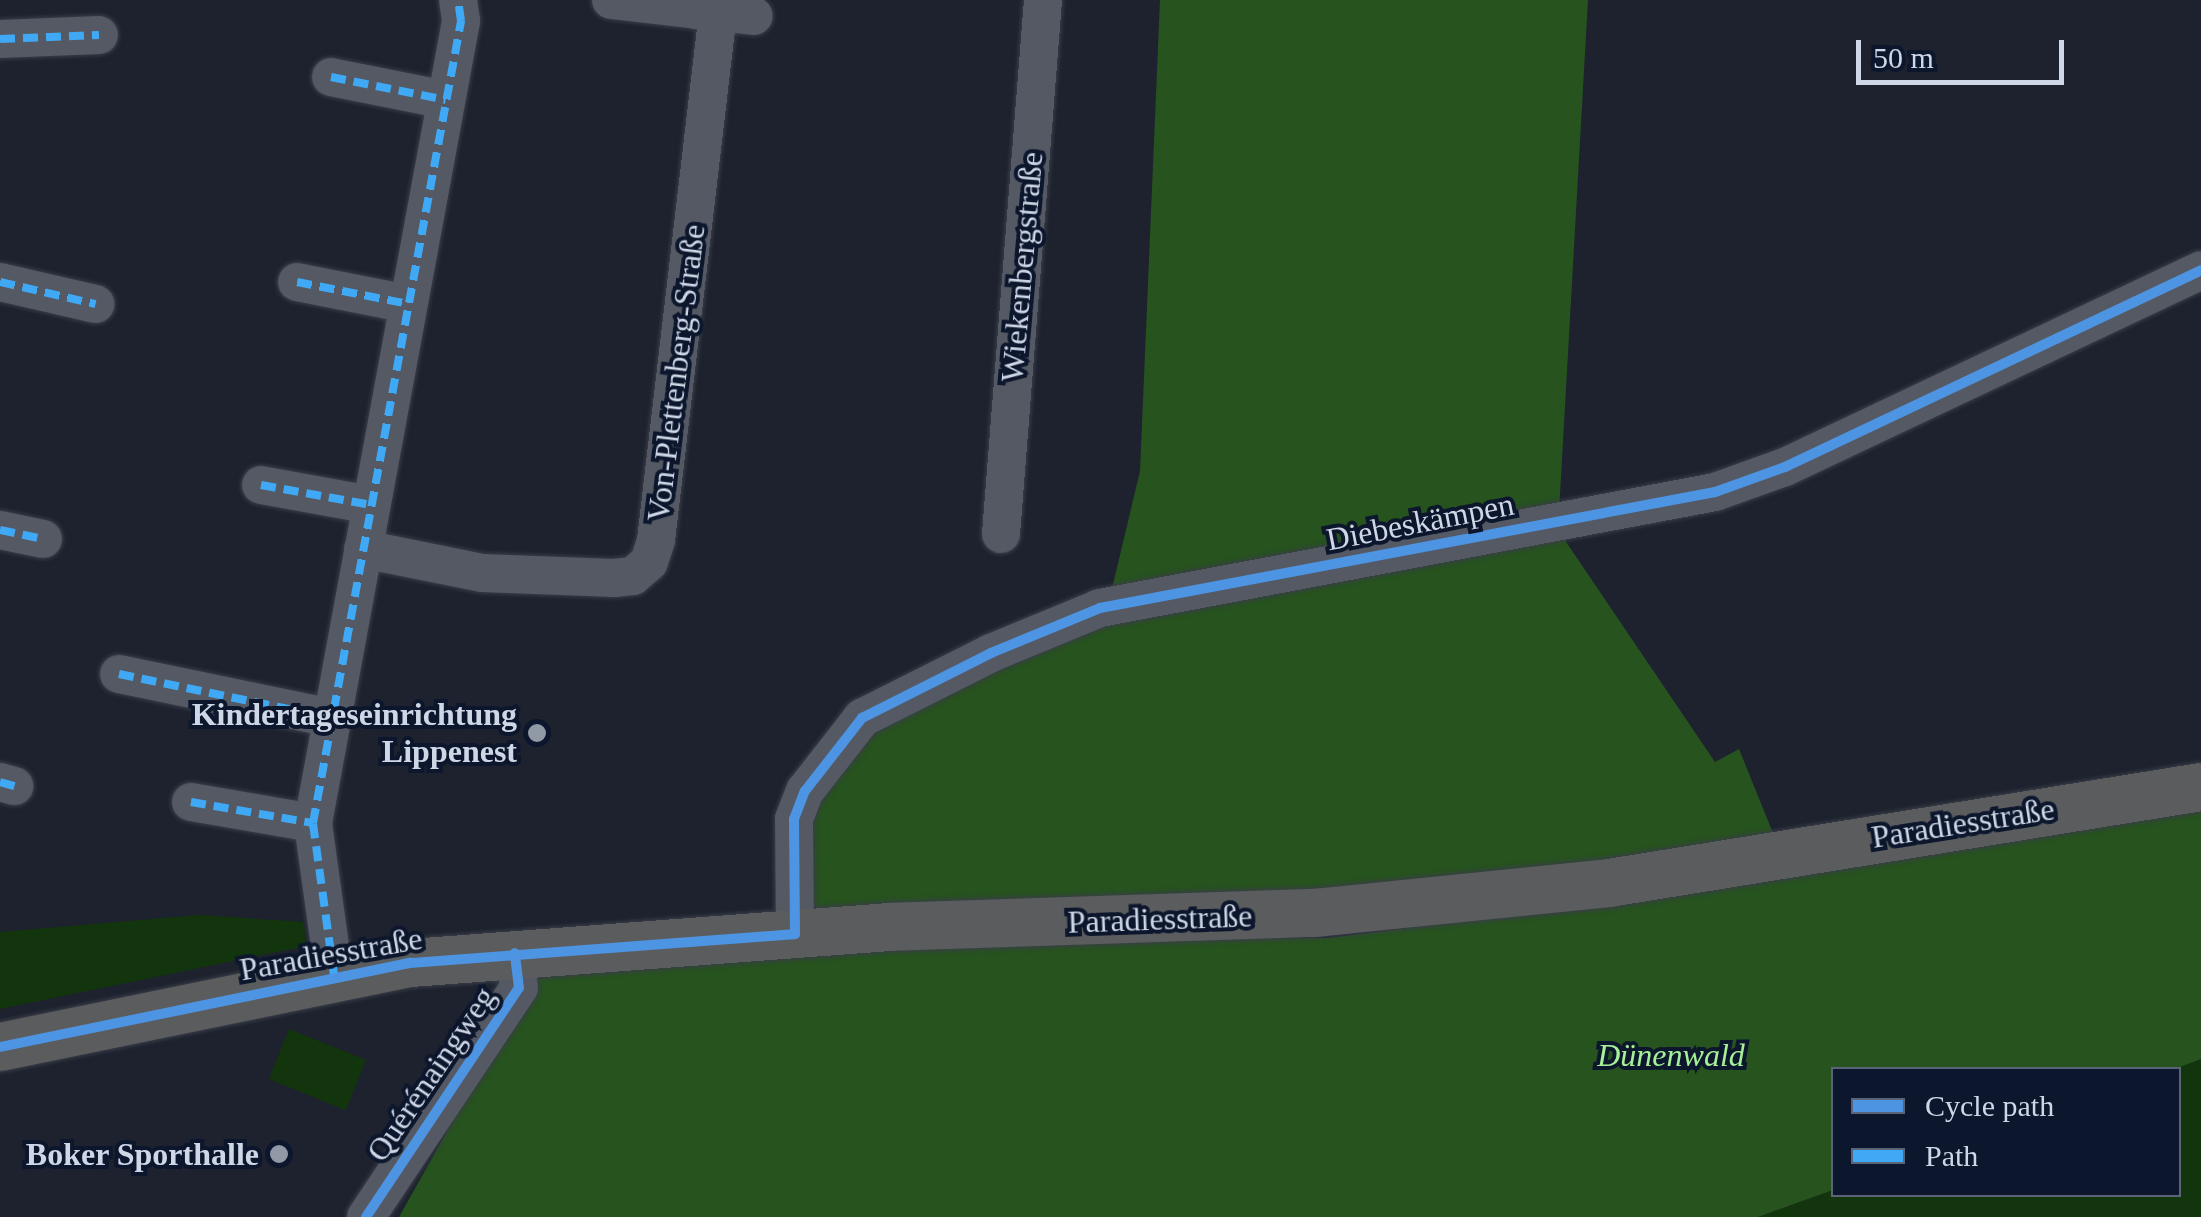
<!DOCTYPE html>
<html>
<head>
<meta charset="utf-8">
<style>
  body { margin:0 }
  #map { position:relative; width:2201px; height:1217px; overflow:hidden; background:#1d222e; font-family:Georgia,serif }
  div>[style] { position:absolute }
  .green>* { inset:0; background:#13350d; transform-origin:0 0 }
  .forest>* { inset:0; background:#27531f }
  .roads { filter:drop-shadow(0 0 2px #393d48) drop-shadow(0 0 2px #393d48) }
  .minor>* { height:38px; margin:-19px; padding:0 19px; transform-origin:19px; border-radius:19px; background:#545964 }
  .major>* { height:48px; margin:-24px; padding:0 24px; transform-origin:24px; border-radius:24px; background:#5b5c5e }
  .quiet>* { height:8px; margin-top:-4px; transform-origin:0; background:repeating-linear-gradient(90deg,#3fa9f5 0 15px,transparent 0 23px) }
  .cycleway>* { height:10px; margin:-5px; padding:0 5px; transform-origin:5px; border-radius:5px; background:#4d94e3 }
  .dots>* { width:28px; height:28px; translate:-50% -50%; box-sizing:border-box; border:5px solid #0c162c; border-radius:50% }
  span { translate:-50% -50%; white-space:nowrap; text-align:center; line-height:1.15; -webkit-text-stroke:8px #0c162c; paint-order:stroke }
  .street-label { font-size:32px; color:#cfd7e7 }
  .poi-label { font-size:32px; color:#cfd7e7; font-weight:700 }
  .right { translate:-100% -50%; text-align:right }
  .park-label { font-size:32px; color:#a6f097; font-style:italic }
  .legend { position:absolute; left:1831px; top:1067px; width:350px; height:130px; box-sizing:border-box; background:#0c162c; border:2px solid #5a6377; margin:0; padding:12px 18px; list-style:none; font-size:30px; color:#cfd7e7 }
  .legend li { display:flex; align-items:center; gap:20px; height:50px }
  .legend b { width:50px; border:2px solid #5a6377 }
  .scale { position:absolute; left:1856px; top:40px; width:208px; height:45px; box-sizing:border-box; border:5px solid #cfd7e7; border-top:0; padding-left:12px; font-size:30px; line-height:35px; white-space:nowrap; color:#cfd7e7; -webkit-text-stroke:8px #0c162c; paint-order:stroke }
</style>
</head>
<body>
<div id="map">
  <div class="green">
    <i style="clip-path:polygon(199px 915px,304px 922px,306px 946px,0 1009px,0 932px)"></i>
    <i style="left:289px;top:1029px;width:83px;height:54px;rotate:22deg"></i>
    <i style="clip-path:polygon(2201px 1059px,2201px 1217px,1758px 1217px,1833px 1190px,2178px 1194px,2178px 1070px,2172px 1069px)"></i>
  </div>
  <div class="forest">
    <i style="clip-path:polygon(1160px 0,1588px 0,1558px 530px,1715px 762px,1739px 749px,1777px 843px,1615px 872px,803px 919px,814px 790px,869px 726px,1110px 597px,1140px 471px)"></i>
    <i style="clip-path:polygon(2201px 805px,2201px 1059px,2172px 1070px,1834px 1070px,1833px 1190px,1758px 1217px,399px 1217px,529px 985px,528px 964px,1098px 939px,1328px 938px,1592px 905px)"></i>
  </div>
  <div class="roads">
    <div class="minor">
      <i style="left:611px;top:0;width:87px;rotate:6.6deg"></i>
      <i style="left:697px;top:10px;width:10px;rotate:-84deg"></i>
      <i style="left:697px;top:10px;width:57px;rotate:6deg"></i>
      <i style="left:0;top:39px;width:99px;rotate:-2.3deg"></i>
      <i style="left:331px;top:77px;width:117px;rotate:11.3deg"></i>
      <i style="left:0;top:282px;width:98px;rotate:13deg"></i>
      <i style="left:297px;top:282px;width:113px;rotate:11.2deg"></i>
      <i style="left:261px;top:485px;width:112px;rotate:10.3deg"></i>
      <i style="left:0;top:530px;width:44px;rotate:11.8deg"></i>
      <i style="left:1001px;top:534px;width:536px;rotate:-85.5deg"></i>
      <i style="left:363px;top:549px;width:121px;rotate:11.4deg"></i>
      <i style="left:482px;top:573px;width:132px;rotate:2.2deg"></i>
      <i style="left:614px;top:578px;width:19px;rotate:-6deg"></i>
      <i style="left:633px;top:576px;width:21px;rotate:-41deg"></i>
      <i style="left:649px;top:562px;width:23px;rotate:-72deg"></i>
      <i style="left:656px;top:540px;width:532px;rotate:-83.3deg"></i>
      <i style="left:119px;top:674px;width:217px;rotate:11.7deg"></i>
      <i style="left:0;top:782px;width:15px;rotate:16deg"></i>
      <i style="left:191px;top:802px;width:124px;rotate:9.8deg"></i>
      <i style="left:795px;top:934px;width:115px;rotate:-90.5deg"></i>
      <i style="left:794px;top:819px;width:30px;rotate:-69deg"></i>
      <i style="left:805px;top:791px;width:93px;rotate:-52deg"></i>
      <i style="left:862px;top:718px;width:144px;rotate:-26.7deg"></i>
      <i style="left:991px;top:653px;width:118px;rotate:-22.4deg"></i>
      <i style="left:1100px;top:608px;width:626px;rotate:-10.68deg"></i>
      <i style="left:1715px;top:492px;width:74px;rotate:-19.7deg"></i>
      <i style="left:1785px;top:467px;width:460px;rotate:-25.3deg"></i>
      <i style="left:334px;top:975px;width:153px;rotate:-97.9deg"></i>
      <i style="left:313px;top:823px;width:816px;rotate:-79.54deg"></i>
      <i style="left:461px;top:21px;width:21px;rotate:-98deg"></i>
      <i style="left:366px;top:1217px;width:275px;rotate:-56.3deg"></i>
      <i style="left:519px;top:988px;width:35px;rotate:-97deg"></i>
    </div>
    <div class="major">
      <i style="left:0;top:1047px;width:419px;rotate:-11.6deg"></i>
      <i style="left:411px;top:963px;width:478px;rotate:-4.3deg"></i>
      <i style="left:888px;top:927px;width:427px;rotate:-1.9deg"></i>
      <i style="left:1315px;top:913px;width:296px;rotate:-5.8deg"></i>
      <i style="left:1609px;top:883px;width:600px;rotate:-9.21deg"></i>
    </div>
  </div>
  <div class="quiet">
    <i style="left:0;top:39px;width:99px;rotate:-2.3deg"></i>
    <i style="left:331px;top:77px;width:117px;rotate:11.3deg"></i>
    <i style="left:0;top:282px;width:98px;rotate:13deg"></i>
    <i style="left:297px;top:282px;width:113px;rotate:11.2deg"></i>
    <i style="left:261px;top:485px;width:112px;rotate:10.3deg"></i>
    <i style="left:0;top:530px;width:44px;rotate:11.8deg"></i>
    <i style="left:119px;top:674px;width:217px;rotate:11.7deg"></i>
    <i style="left:0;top:782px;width:15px;rotate:16deg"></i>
    <i style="left:191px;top:802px;width:124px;rotate:9.8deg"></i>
    <i style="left:334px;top:975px;width:153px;rotate:-97.9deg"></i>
    <i style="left:313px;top:823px;width:816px;rotate:-79.54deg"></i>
    <i style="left:461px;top:21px;width:21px;rotate:-98deg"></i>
  </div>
  <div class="cycleway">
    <i style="left:0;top:1047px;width:419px;rotate:-11.6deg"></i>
    <i style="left:411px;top:963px;width:385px;rotate:-4.3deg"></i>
    <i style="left:795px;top:934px;width:115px;rotate:-90.5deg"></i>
    <i style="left:794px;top:819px;width:30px;rotate:-69deg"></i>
    <i style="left:805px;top:791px;width:93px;rotate:-52deg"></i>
    <i style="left:862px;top:718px;width:144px;rotate:-26.7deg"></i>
    <i style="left:991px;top:653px;width:118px;rotate:-22.4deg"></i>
    <i style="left:1100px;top:608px;width:626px;rotate:-10.68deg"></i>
    <i style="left:1715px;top:492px;width:74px;rotate:-19.7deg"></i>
    <i style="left:1785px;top:467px;width:460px;rotate:-25.3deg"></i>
    <i style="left:366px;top:1217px;width:275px;rotate:-56.3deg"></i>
    <i style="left:519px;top:988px;width:35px;rotate:-97deg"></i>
  </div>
  <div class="dots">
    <i style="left:537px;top:733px;background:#9198a6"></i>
    <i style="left:279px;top:1154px;background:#9198a6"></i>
  </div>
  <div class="street-label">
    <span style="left:1022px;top:267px;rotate:-85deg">Wiekenbergstraße</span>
    <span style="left:676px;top:373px;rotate:-83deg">Von-Plettenberg-Straße</span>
    <span style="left:1420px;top:522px;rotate:-11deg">Diebeskämpen</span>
    <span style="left:1963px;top:823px;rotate:-9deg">Paradiesstraße</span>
    <span style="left:1160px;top:919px;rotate:-2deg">Paradiesstraße</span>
    <span style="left:331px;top:954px;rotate:-10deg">Paradiesstraße</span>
    <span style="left:431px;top:1074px;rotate:-56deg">Quérénaingweg</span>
  </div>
  <div class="poi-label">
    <span class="right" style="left:517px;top:733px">Kindertageseinrichtung<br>Lippenest</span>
    <span class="right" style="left:259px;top:1154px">Boker Sporthalle</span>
  </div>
  <div class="park-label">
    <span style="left:1671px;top:1055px">Dünenwald</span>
  </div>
  <ul class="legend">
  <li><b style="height:12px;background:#4d94e3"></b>Cycle path</li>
  <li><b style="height:12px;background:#3fa9f5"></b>Path</li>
  </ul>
  <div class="scale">50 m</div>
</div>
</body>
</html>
